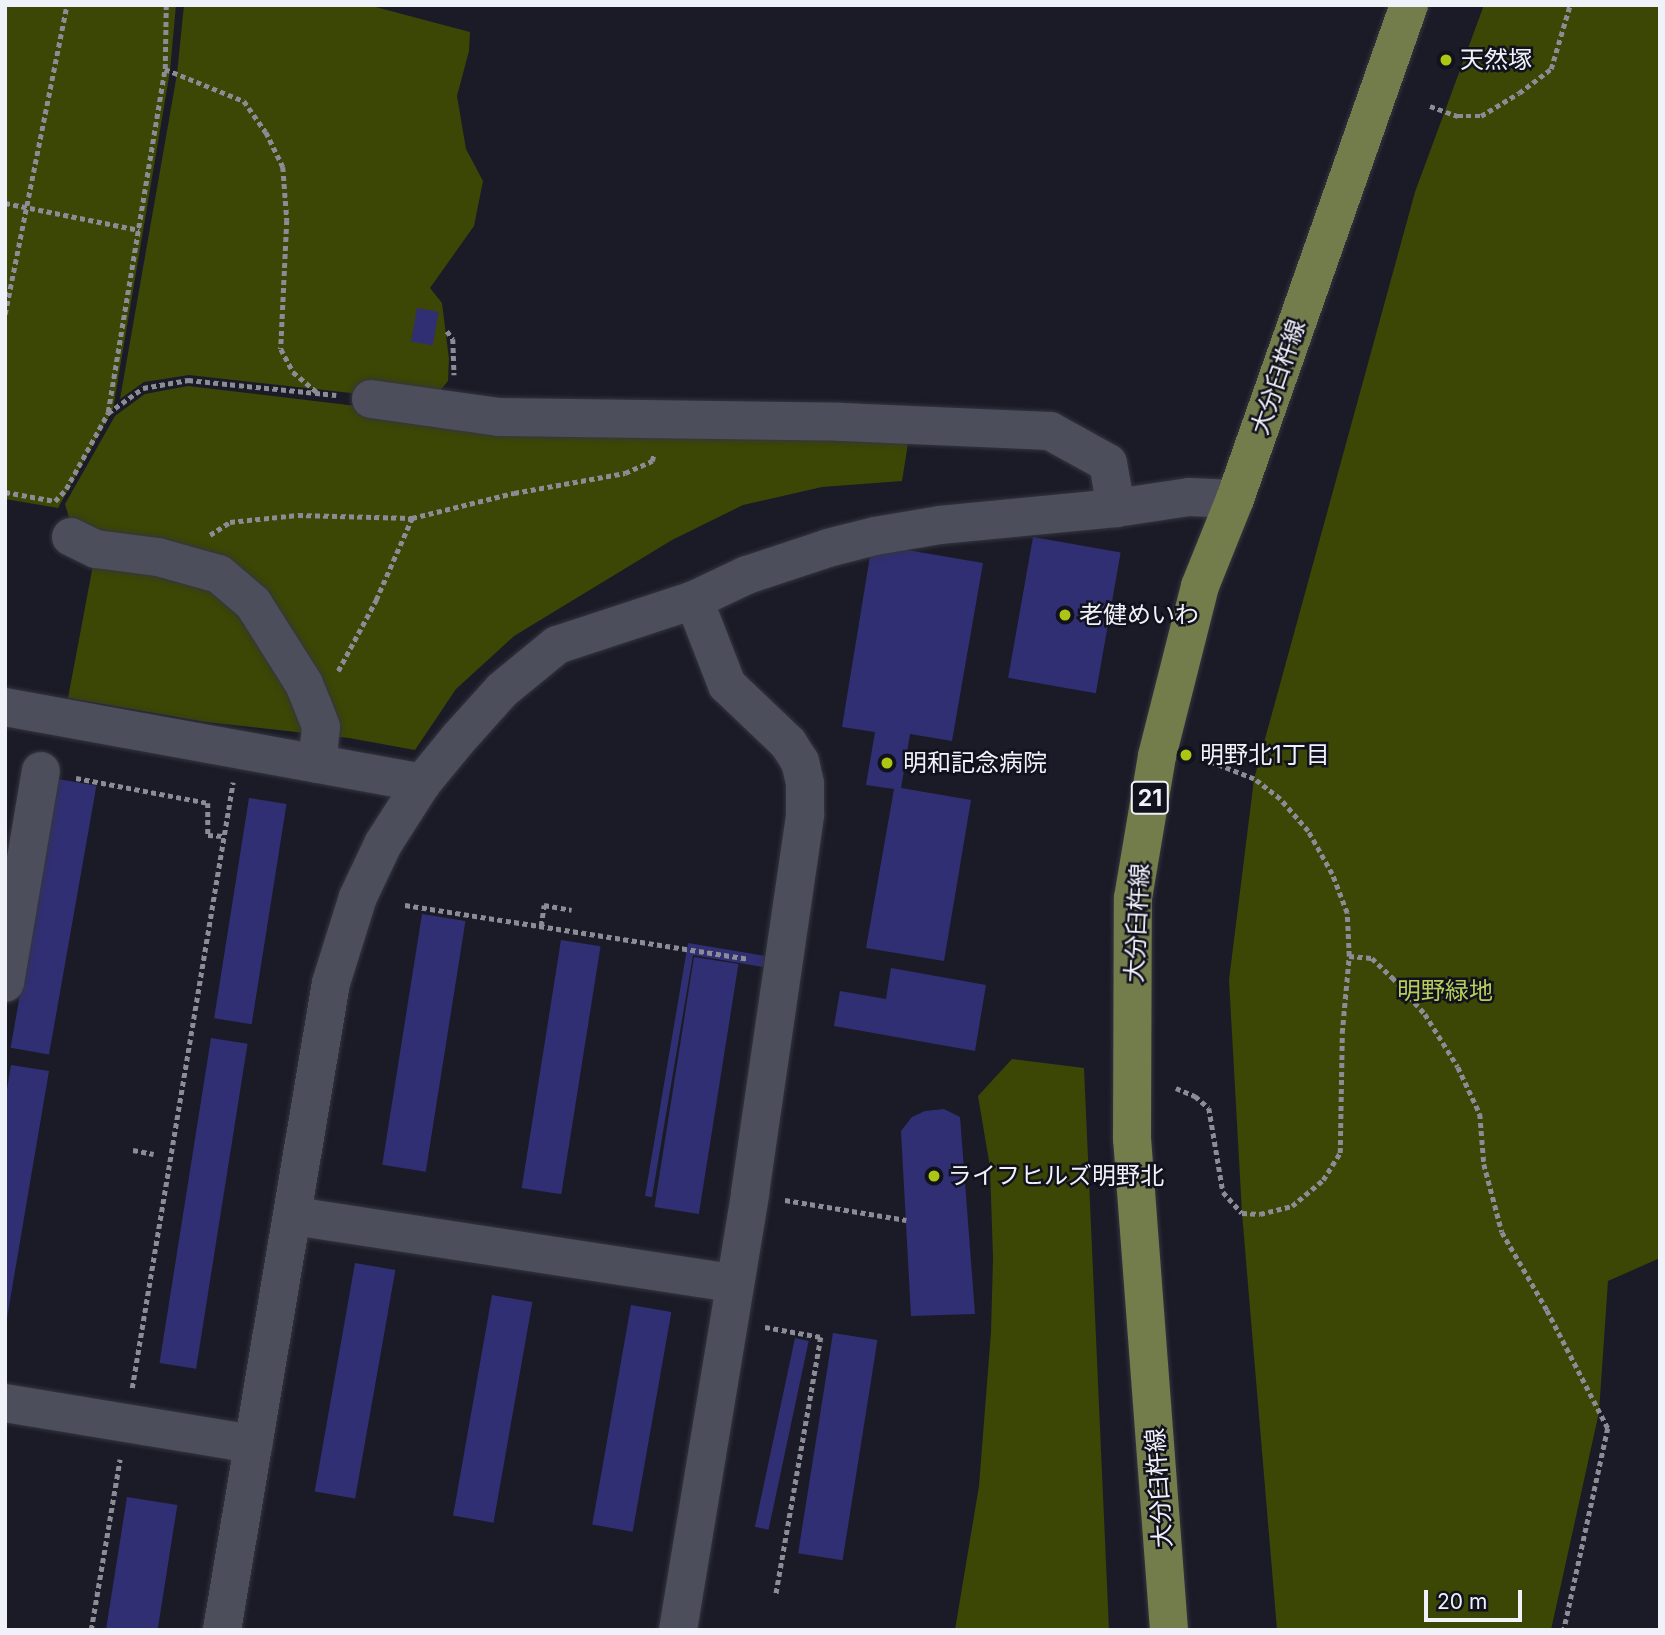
<!DOCTYPE html>
<html>
<head>
<meta charset="utf-8">
<style>
  body { margin:0 }
  #map { position:relative; width:1665px; height:1635px; overflow:hidden; background:#1a1b27; font-family:Inter,"Noto Sans JP",sans-serif }
  div>[style] { position:absolute }
  .green>* { inset:0; background:#3c4605 }
  .building>* { inset:0; background:#312f73; transform-origin:0 0 }
  .path>* { height:4.5px; margin-top:-2.25px; transform-origin:0; background:repeating-linear-gradient(90deg,#8b8c96 0 5px,transparent 0 8.5px) }
  .roads { filter:drop-shadow(0 0 2px #34353e) drop-shadow(0 0 2px #34353e) }
  .minor>* { height:38px; margin:-19px; padding:0 19px; transform-origin:19px; border-radius:19px; background:#4d4e5c }
  .major>* { height:38px; margin:-19px; padding:0 19px; transform-origin:19px; border-radius:19px; background:#727d4b }
  .dots>* { width:19px; height:19px; translate:-50% -50%; box-sizing:border-box; border:4px solid #11121d; border-radius:50% }
  span { translate:-50% -50%; white-space:nowrap; text-align:center; line-height:1.15; -webkit-text-stroke:5px #11121d; paint-order:stroke }
  .shield-label span { padding:2px 5px; background:#11121d; border:2px solid; border-radius:5px; -webkit-text-stroke-width:0 }
  .shield-label { font-size:23px; color:#f0f2fa; font-weight:700 }
  .poi-label { font-size:24px; color:#f0f2fa }
  .left { translate:0 -50%; text-align:left }
  .street-label { font-size:24px; color:#f0f2fa }
  .park-label { font-size:24px; color:#b7ce5b }
  .frame { position:absolute; inset:0; border:7px solid #f0f2fa; pointer-events:none }
  .scale { position:absolute; left:1424px; top:1590px; width:98px; height:32px; box-sizing:border-box; border:4px solid #f0f2fa; border-top:0; padding-left:9px; font-size:21px; line-height:24px; white-space:nowrap; color:#f0f2fa; -webkit-text-stroke:5px #11121d; paint-order:stroke }
</style>
</head>
<body>
<div id="map">
  <div class="green">
    <i style="clip-path:polygon(5px 5px,176px 5px,170px 71px,113px 409px,58px 508px,5px 499px)"></i>
    <i style="clip-path:polygon(184px 5px,368px 5px,470px 32px,469px 51px,457px 96px,466px 149px,483px 181px,474px 226px,430px 288px,442px 303px,449px 359px,448px 381px,438px 393px,423px 401px,189px 375px,144px 382px,120px 399px,177px 74px)"></i>
    <i style="clip-path:polygon(1484px 5px,1660px 5px,1660px 1258px,1608px 1281px,1599px 1412px,1551px 1630px,1277px 1630px,1242px 1213px,1229px 980px,1254px 779px,1415px 192px)"></i>
    <i style="clip-path:polygon(188px 386px,499px 423px,909px 437px,902px 481px,822px 487px,743px 505px,672px 540px,514px 636px,456px 689px,415px 750px,349px 738px,206px 722px,68px 698px,96px 549px,69px 518px,65px 504px,115px 416px,145px 394px)"></i>
    <i style="clip-path:polygon(1012px 1059px,1084px 1068px,1109px 1630px,955px 1630px,979px 1486px,991px 1332px,993px 1258px,990px 1167px,978px 1096px)"></i>
  </div>
  <div class="building">
    <i style="left:417px;top:308px;width:22px;height:34px;rotate:10deg"></i>
    <i style="left:1033px;top:537px;width:89px;height:143px;rotate:10deg"></i>
    <i style="clip-path:polygon(872px 544px,983px 563px,952px 741px,910px 734px,901px 788px,971px 800px,944px 961px,866px 948px,894px 789px,866px 785px,875px 732px,842px 727px)"></i>
    <i style="left:58px;top:779px;width:39px;height:273px;rotate:10deg"></i>
    <i style="left:249px;top:798px;width:38px;height:223px;rotate:9deg"></i>
    <i style="left:422px;top:914px;width:44px;height:254px;rotate:9deg"></i>
    <i style="left:561px;top:940px;width:40px;height:251px;rotate:9deg"></i>
    <i style="clip-path:polygon(688px 943px,765px 956px,763px 967px,693px 955px,652px 1197px,645px 1196px)"></i>
    <i style="left:694px;top:957px;width:45px;height:253px;rotate:9deg"></i>
    <i style="clip-path:polygon(891px 968px,986px 985px,975px 1051px,834px 1026px,840px 991px,886px 999px)"></i>
    <i style="left:211px;top:1038px;width:37px;height:329px;rotate:9deg"></i>
    <i style="clip-path:polygon(11px 1065px,49px 1071px,7px 1318px,5px 1101px)"></i>
    <i style="clip-path:polygon(944px 1109px,960px 1117px,975px 1314px,911px 1316px,901px 1131px,912px 1117px,925px 1111px)"></i>
    <i style="left:355px;top:1263px;width:41px;height:232px;rotate:10deg"></i>
    <i style="left:492px;top:1295px;width:41px;height:224px;rotate:10deg"></i>
    <i style="left:631px;top:1305px;width:41px;height:223px;rotate:10deg"></i>
    <i style="left:833px;top:1333px;width:45px;height:223px;rotate:9deg"></i>
    <i style="left:795px;top:1338px;width:14px;height:193px;rotate:12deg"></i>
    <i style="left:127px;top:1497px;width:51px;height:135px;rotate:9deg"></i>
  </div>
  <div class="path">
    <i style="left:165px;top:69px;width:85px;rotate:22.1deg"></i>
    <i style="left:244px;top:101px;width:38px;rotate:55deg"></i>
    <i style="left:266px;top:132px;width:39px;rotate:64deg"></i>
    <i style="left:283px;top:167px;width:53px;rotate:85.7deg"></i>
    <i style="left:287px;top:220px;width:129px;rotate:92.7deg"></i>
    <i style="left:281px;top:349px;width:26px;rotate:62deg"></i>
    <i style="left:293px;top:372px;width:31px;rotate:40deg"></i>
    <i style="left:1430px;top:106px;width:30px;rotate:20deg"></i>
    <i style="left:1458px;top:116px;width:23px"></i>
    <i style="left:1481px;top:116px;width:44px;rotate:-31.2deg"></i>
    <i style="left:1519px;top:93px;width:40px;rotate:-37deg"></i>
    <i style="left:1551px;top:69px;width:67px;rotate:-73.5deg"></i>
    <i style="left:5px;top:203px;width:137px;rotate:11.4deg"></i>
    <i style="left:5px;top:314px;width:315px;rotate:-78.7deg"></i>
    <i style="left:447px;top:331px;width:10px;rotate:53deg"></i>
    <i style="left:453px;top:339px;width:36px;rotate:88deg"></i>
    <i style="left:108px;top:412px;width:348px;rotate:-80.6deg"></i>
    <i style="left:165px;top:69px;width:64px;rotate:-89.1deg"></i>
    <i style="left:5px;top:492px;width:51px;rotate:10.2deg"></i>
    <i style="left:55px;top:501px;width:16px;rotate:-47deg"></i>
    <i style="left:66px;top:489px;width:87px;rotate:-61.1deg"></i>
    <i style="left:108px;top:413px;width:43px;rotate:-35.5deg"></i>
    <i style="left:143px;top:388px;width:46px;rotate:-10.1deg"></i>
    <i style="left:188px;top:380px;width:149px;rotate:5.8deg"></i>
    <i style="left:210px;top:535px;width:24px;rotate:-33deg"></i>
    <i style="left:230px;top:522px;width:68px;rotate:-5.9deg"></i>
    <i style="left:298px;top:515px;width:114px;rotate:1.5deg"></i>
    <i style="left:338px;top:671px;width:81px;rotate:-61.8deg"></i>
    <i style="left:376px;top:600px;width:90px;rotate:-66.3deg"></i>
    <i style="left:412px;top:518px;width:105px;rotate:-13.8deg"></i>
    <i style="left:514px;top:493px;width:113px;rotate:-10.2deg"></i>
    <i style="left:625px;top:473px;width:30px;rotate:-24deg"></i>
    <i style="left:652px;top:461px;width:7px;rotate:-74deg"></i>
    <i style="left:76px;top:778px;width:134px;rotate:10.7deg"></i>
    <i style="left:208px;top:803px;width:32px;rotate:90deg"></i>
    <i style="left:208px;top:835px;width:15px;rotate:4deg"></i>
    <i style="left:405px;top:905px;width:347px;rotate:8.9deg"></i>
    <i style="left:541px;top:926px;width:21px;rotate:-82deg"></i>
    <i style="left:544px;top:905px;width:28px;rotate:10deg"></i>
    <i style="left:1349px;top:956px;width:23px;rotate:5deg"></i>
    <i style="left:1372px;top:958px;width:28px;rotate:44deg"></i>
    <i style="left:1392px;top:977px;width:50px;rotate:48.3deg"></i>
    <i style="left:1425px;top:1014px;width:62px;rotate:58.1deg"></i>
    <i style="left:1458px;top:1067px;width:52px;rotate:64.9deg"></i>
    <i style="left:1480px;top:1114px;width:50px;rotate:85.4deg"></i>
    <i style="left:1484px;top:1164px;width:70px;rotate:75.2deg"></i>
    <i style="left:1502px;top:1232px;width:90px;rotate:60deg"></i>
    <i style="left:1547px;top:1310px;width:133px;rotate:62.7deg"></i>
    <i style="left:1608px;top:1428px;width:207px;rotate:102.3deg"></i>
    <i style="left:1176px;top:1088px;width:21px;rotate:23deg"></i>
    <i style="left:1195px;top:1096px;width:18px;rotate:41deg"></i>
    <i style="left:1209px;top:1108px;width:85px;rotate:80.5deg"></i>
    <i style="left:1223px;top:1192px;width:28px;rotate:48deg"></i>
    <i style="left:1242px;top:1213px;width:18px;rotate:3deg"></i>
    <i style="left:1260px;top:1214px;width:33px;rotate:-14deg"></i>
    <i style="left:1292px;top:1206px;width:40px;rotate:-40deg"></i>
    <i style="left:1323px;top:1180px;width:32px;rotate:-58deg"></i>
    <i style="left:1340px;top:1153px;width:120px;rotate:-89deg"></i>
    <i style="left:1342px;top:1033px;width:77px;rotate:-84.8deg"></i>
    <i style="left:1349px;top:956px;width:43px;rotate:-92.7deg"></i>
    <i style="left:1347px;top:913px;width:42px;rotate:-111deg"></i>
    <i style="left:1332px;top:874px;width:49px;rotate:-119.2deg"></i>
    <i style="left:1308px;top:831px;width:43px;rotate:-131.2deg"></i>
    <i style="left:1280px;top:799px;width:33px;rotate:-142deg"></i>
    <i style="left:1254px;top:779px;width:52px;rotate:-158.4deg"></i>
    <i style="left:133px;top:1150px;width:21px;rotate:11deg"></i>
    <i style="left:785px;top:1200px;width:123px;rotate:9.4deg"></i>
    <i style="left:765px;top:1327px;width:57px;rotate:10.1deg"></i>
    <i style="left:821px;top:1337px;width:261px;rotate:99.9deg"></i>
    <i style="left:132px;top:1388px;width:614px;rotate:-80.54deg"></i>
    <i style="left:91px;top:1630px;width:173px;rotate:-80.4deg"></i>
  </div>
  <div class="roads">
    <div class="minor">
      <i style="left:371px;top:399px;width:129px;rotate:8deg"></i>
      <i style="left:499px;top:417px;width:343px;rotate:0.8deg"></i>
      <i style="left:842px;top:422px;width:208px;rotate:2.5deg"></i>
      <i style="left:1050px;top:431px;width:66px;rotate:28.9deg"></i>
      <i style="left:1108px;top:463px;width:46px;rotate:79.9deg"></i>
      <i style="left:71px;top:537px;width:28px;rotate:26deg"></i>
      <i style="left:96px;top:549px;width:63px;rotate:7.4deg"></i>
      <i style="left:158px;top:557px;width:63px;rotate:15.6deg"></i>
      <i style="left:219px;top:574px;width:45px;rotate:40.5deg"></i>
      <i style="left:253px;top:603px;width:96px;rotate:57.8deg"></i>
      <i style="left:304px;top:684px;width:24px;rotate:68deg"></i>
      <i style="left:313px;top:706px;width:22px;rotate:69deg"></i>
      <i style="left:321px;top:727px;width:37px;rotate:96deg"></i>
      <i style="left:5px;top:707px;width:424px;rotate:10.3deg"></i>
      <i style="left:5px;top:983px;width:215px;rotate:-80.4deg"></i>
      <i style="left:294px;top:1216px;width:445px;rotate:8.7deg"></i>
      <i style="left:5px;top:1403px;width:252px;rotate:9.4deg"></i>
      <i style="left:222px;top:1630px;width:656px;rotate:-80.44deg"></i>
      <i style="left:331px;top:983px;width:90px;rotate:-72.6deg"></i>
      <i style="left:358px;top:897px;width:59px;rotate:-64.7deg"></i>
      <i style="left:383px;top:844px;width:72px;rotate:-57.4deg"></i>
      <i style="left:422px;top:783px;width:58px;rotate:-50.6deg"></i>
      <i style="left:459px;top:738px;width:64px;rotate:-48.1deg"></i>
      <i style="left:502px;top:690px;width:71px;rotate:-39.3deg"></i>
      <i style="left:557px;top:645px;width:144px;rotate:-18.2deg"></i>
      <i style="left:694px;top:600px;width:59px;rotate:-25.3deg"></i>
      <i style="left:747px;top:575px;width:85px;rotate:-18.4deg"></i>
      <i style="left:828px;top:548px;width:49px;rotate:-14.3deg"></i>
      <i style="left:875px;top:536px;width:66px;rotate:-9.6deg"></i>
      <i style="left:940px;top:525px;width:177px;rotate:-5.5deg"></i>
      <i style="left:1116px;top:508px;width:74px;rotate:-8.6deg"></i>
      <i style="left:1189px;top:497px;width:46px;rotate:2.5deg"></i>
      <i style="left:678px;top:1630px;width:443px;rotate:-80.6deg"></i>
      <i style="left:750px;top:1193px;width:383px;rotate:-81.7deg"></i>
      <i style="left:805px;top:814px;width:31px;rotate:-90deg"></i>
      <i style="left:805px;top:783px;width:22px;rotate:-103deg"></i>
      <i style="left:800px;top:762px;width:22px;rotate:-122deg"></i>
      <i style="left:788px;top:743px;width:84px;rotate:-136.4deg"></i>
      <i style="left:727px;top:685px;width:91px;rotate:-111.2deg"></i>
    </div>
    <div class="major">
      <i style="left:1169px;top:1630px;width:492px;rotate:-94.3deg"></i>
      <i style="left:1132px;top:1139px;width:241px;rotate:-89.8deg"></i>
      <i style="left:1133px;top:898px;width:144px;rotate:-80.4deg"></i>
      <i style="left:1157px;top:756px;width:175px;rotate:-75.8deg"></i>
      <i style="left:1200px;top:586px;width:94px;rotate:-68.1deg"></i>
      <i style="left:1235px;top:499px;width:524px;rotate:-70.6deg"></i>
    </div>
  </div>
  <div class="dots">
    <i style="left:1446px;top:60px;background:#acc613"></i>
    <i style="left:1065px;top:615px;background:#acc613"></i>
    <i style="left:1186px;top:755px;background:#acc613"></i>
    <i style="left:887px;top:763px;background:#acc613"></i>
    <i style="left:934px;top:1176px;background:#acc613"></i>
  </div>
  <div class="shield-label">
    <span style="left:1150px;top:798px">21</span>
  </div>
  <div class="poi-label">
    <span class="left" style="left:1460px;top:60px">天然塚</span>
    <span class="left" style="left:1079px;top:615px">老健めいわ</span>
    <span class="left" style="left:1200px;top:755px">明野北1丁目</span>
    <span class="left" style="left:903px;top:763px">明和記念病院</span>
    <span class="left" style="left:948px;top:1176px">ライフヒルズ明野北</span>
  </div>
  <div class="street-label">
    <span style="left:1278px;top:377px;rotate:-71deg">大分臼杵線</span>
    <span style="left:1137px;top:923px;rotate:-87deg">大分臼杵線</span>
    <span style="left:1159px;top:1488px;rotate:-94deg">大分臼杵線</span>
  </div>
  <div class="park-label">
    <span style="left:1445px;top:991px">明野緑地</span>
  </div>
  <div class="frame"></div>
  <div class="scale">20 m</div>
</div>
</body>
</html>
